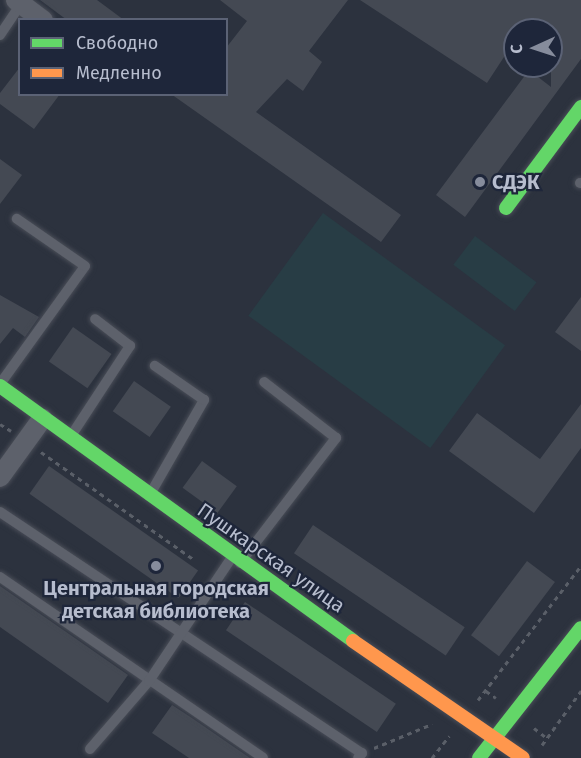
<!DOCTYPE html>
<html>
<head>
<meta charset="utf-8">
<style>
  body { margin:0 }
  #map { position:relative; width:581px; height:758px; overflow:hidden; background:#2c323e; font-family:"Fira Sans",sans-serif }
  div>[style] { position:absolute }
  .green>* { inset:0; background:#283d45; transform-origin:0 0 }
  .building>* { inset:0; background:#444953; transform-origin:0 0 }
  .path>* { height:3px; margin-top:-1.5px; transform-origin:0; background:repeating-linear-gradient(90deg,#5a5f68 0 4.5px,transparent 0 9px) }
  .roads { filter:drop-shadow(0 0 2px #494d57) drop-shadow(0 0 2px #494d57) }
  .lane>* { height:10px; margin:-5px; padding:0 5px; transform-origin:5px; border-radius:5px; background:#5d616b }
  .street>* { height:20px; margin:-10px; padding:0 10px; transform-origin:10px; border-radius:10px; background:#5d616b }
  .fast>* { height:14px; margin:-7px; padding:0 7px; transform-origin:7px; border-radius:7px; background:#63d668 }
  .slow>* { height:14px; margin:-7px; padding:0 7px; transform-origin:7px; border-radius:7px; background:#ff974d }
  .dots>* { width:16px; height:16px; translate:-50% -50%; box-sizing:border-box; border:3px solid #1e263a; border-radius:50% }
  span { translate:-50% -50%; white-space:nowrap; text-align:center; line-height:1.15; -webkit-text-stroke:4.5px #1e263a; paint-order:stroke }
  .poi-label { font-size:20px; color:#b7bdce; font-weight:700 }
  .left { translate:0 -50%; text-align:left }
  .street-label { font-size:20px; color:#b7bdce }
  .legend { position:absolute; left:18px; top:18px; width:210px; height:78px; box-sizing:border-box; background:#1e263a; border:2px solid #5b6275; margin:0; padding:8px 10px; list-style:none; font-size:18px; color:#b7bdce }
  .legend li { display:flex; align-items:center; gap:12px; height:30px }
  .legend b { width:30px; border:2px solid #5b6275 }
  .north { position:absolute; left:503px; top:18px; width:60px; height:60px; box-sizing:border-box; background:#1e263a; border:2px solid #5b6275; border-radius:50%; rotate:267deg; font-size:16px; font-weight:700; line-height:24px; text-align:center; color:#b7bdce }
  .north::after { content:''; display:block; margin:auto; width:21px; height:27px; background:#868c9c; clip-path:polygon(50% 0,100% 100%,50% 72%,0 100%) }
</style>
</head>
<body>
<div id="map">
  <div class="green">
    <i style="left:323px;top:213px;width:225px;height:127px;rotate:36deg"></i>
    <i style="left:475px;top:236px;width:77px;height:36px;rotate:37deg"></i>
  </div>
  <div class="building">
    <i style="clip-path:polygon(40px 0,97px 0,124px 20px,67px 20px)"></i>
    <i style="clip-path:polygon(220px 0,348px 0,309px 51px,322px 62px,303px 91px,287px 79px,256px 112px,401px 215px,381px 242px,171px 94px,226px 94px,226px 48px,247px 21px)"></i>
    <i style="clip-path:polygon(360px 0,581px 0,581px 59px,465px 217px,436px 195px,529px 70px,551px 87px,551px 30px,515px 30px,515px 40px,487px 83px)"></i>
    <i style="clip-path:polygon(20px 67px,20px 94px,60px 94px,34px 129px,0 104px,0 93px)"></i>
    <i style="clip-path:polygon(0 159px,22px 175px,0 204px)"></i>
    <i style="clip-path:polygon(0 295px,39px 317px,25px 337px,13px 328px,0 344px)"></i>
    <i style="clip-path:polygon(581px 297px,581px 351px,555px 332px)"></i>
    <i style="left:73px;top:327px;width:47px;height:42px;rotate:35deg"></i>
    <i style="left:134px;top:381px;width:45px;height:37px;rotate:35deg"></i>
    <i style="clip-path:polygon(581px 404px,581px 448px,534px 513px,449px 451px,477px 413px,540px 459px)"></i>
    <i style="left:202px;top:461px;width:43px;height:33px;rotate:36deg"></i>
    <i style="left:49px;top:466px;width:182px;height:34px;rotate:35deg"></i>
    <i style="left:313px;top:525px;width:183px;height:34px;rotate:34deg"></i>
    <i style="left:527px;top:561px;width:35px;height:93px;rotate:37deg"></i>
    <i style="clip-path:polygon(0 586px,128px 675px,108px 703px,0 627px)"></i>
    <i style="left:245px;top:602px;width:182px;height:34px;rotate:34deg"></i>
    <i style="clip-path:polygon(172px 705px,192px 718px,250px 758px,189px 758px,152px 733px)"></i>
  </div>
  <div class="path">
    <i style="left:0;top:424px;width:13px;rotate:32deg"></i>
    <i style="left:41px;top:452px;width:186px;rotate:35.1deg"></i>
    <i style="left:266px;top:551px;width:14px;rotate:34deg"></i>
    <i style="left:486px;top:691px;width:12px;rotate:35deg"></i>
    <i style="left:478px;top:700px;width:169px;rotate:-52.5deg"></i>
    <i style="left:534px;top:728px;width:16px;rotate:38deg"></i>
    <i style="left:542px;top:745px;width:67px;rotate:-54.2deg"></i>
    <i style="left:374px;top:748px;width:63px;rotate:-22.5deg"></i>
    <i style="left:432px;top:758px;width:28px;rotate:-52deg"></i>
  </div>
  <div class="roads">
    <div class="lane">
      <i style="left:0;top:35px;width:37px;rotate:-56deg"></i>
      <i style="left:580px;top:183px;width:1px"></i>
      <i style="left:0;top:384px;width:145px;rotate:-54.2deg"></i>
      <i style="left:85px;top:266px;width:83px;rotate:-145.3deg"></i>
      <i style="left:71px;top:436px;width:108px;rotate:-56.8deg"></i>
      <i style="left:130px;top:346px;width:44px;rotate:-142.4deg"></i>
      <i style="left:149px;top:496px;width:111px;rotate:-60.2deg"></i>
      <i style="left:204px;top:400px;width:60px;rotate:-145.2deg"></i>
      <i style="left:0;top:512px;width:435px;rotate:33.7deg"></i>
      <i style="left:362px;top:753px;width:6px;rotate:129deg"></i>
      <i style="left:240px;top:563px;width:158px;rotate:-52.5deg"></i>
      <i style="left:336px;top:438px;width:91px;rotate:-142.1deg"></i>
      <i style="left:0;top:577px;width:319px;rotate:34.5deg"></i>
      <i style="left:90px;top:749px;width:90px;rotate:-49.1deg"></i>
      <i style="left:149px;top:681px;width:149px;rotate:-56.2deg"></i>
    </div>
    <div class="street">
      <i style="left:16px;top:0;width:34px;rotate:37deg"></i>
      <i style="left:0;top:477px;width:72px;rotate:-54.1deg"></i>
    </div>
    <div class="fast">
      <i style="left:506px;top:208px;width:126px;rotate:-53.4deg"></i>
      <i style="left:0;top:386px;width:435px;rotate:35.8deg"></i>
      <i style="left:479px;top:758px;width:165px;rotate:-51.9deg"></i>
    </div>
    <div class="slow">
      <i style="left:353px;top:641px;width:206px;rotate:34.5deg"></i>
    </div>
  </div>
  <div class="dots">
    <i style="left:480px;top:182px;background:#868c9c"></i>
    <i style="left:156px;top:566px;background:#868c9c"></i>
  </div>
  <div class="poi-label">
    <span class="left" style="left:492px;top:182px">СДЭК</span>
    <span style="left:156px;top:600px">Центральная городская<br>детская библиотека</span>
  </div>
  <div class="street-label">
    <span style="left:271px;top:558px;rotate:35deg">Пушкарская улица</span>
  </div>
  <ul class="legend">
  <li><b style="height:8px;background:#63d668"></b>Свободно</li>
  <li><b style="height:8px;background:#ff974d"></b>Медленно</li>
  </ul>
  <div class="north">С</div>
</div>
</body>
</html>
